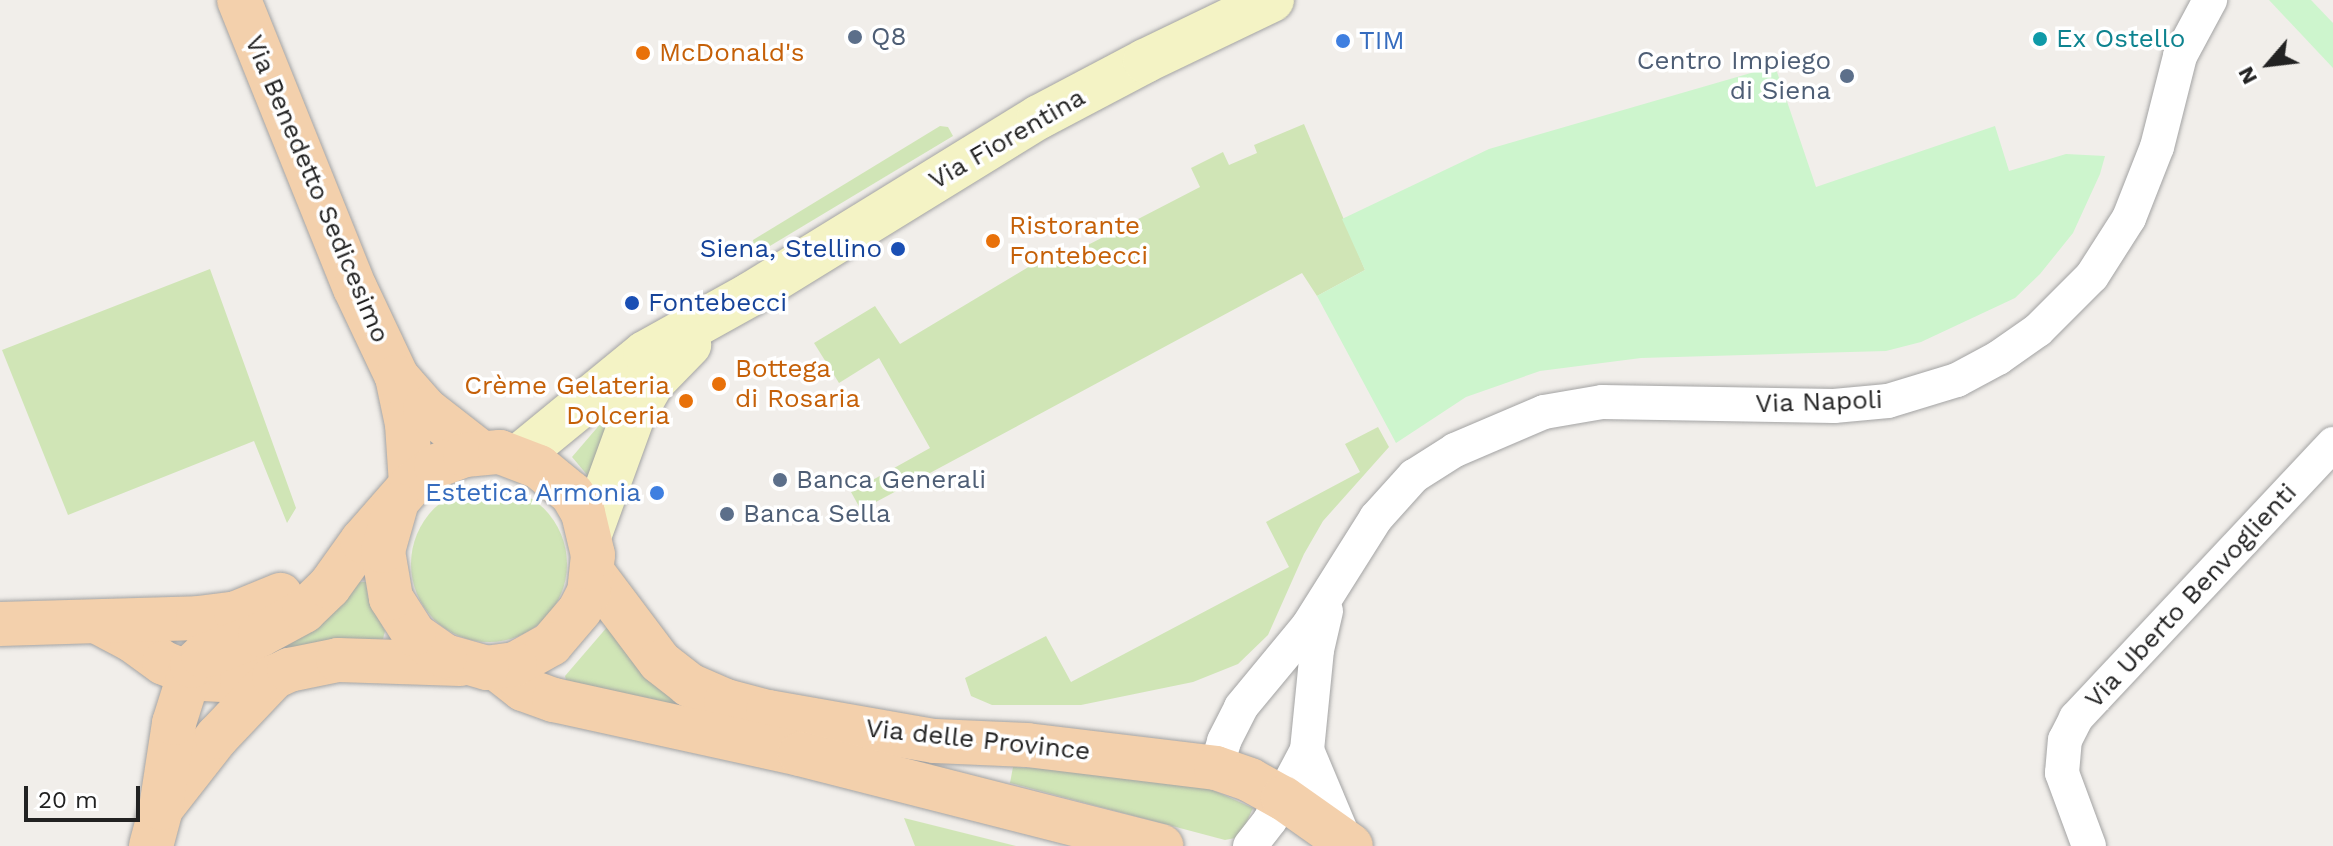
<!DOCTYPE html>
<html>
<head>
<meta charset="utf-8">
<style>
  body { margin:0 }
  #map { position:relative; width:2333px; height:846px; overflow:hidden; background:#f1eeea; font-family:"Work Sans",sans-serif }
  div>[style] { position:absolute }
  .grass>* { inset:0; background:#d0e5b6 }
  .round { border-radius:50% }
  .park>* { inset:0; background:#cdf5cd }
  .roads { filter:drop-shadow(0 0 2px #a3a3a3) drop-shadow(0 0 2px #a3a3a3) }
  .street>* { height:34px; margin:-17px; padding:0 17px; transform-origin:17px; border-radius:17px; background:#fff }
  .secondary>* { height:44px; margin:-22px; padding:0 22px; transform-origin:22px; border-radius:22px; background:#f4f3c5 }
  .primary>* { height:44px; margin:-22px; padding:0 22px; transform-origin:22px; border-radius:22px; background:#f3d0ac }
  .dots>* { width:22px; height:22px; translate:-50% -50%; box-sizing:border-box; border:4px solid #fff; border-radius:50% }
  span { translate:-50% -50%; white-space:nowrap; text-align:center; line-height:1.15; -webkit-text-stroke:7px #fff; paint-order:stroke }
  .service-label { font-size:26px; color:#4e5e75 }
  .left { translate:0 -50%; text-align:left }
  .right { translate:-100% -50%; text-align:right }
  .culture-label { font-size:26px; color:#0d838f }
  .shop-label { font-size:26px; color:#366cbe }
  .food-label { font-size:26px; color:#c56008 }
  .street-label { font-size:26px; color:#222 }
  .transit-label { font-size:26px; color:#164399 }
  .north { position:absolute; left:2229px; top:24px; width:80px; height:80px; -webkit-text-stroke:6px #fff; paint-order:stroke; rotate:242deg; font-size:22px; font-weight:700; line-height:32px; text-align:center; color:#222 }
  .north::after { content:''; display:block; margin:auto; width:28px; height:36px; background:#222; clip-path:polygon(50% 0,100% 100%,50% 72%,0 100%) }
  .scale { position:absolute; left:24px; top:786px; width:116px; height:36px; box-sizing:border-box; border:4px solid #222; border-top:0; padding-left:10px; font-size:24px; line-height:28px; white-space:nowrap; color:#222; -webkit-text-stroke:6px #fff; paint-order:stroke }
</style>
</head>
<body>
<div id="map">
  <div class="grass">
    <i style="clip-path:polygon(1304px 124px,1365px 270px,1317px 296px,1302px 273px,861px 510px,851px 492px,930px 448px,879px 358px,839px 383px,814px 343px,875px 306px,900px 344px,1050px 254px,1055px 262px,1200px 187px,1191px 168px,1223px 152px,1229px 165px,1257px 153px,1254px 145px)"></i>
    <i style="clip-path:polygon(940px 126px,948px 127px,953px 136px,760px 252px,754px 247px,753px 240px)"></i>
    <i style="clip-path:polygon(210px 269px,296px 508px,287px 523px,254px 441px,68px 515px,2px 350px)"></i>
    <i style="clip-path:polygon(614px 408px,594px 483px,572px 457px)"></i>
    <i style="clip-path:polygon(1378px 427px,1389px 447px,1323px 521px,1304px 554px,1268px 635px,1238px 664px,1193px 682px,1081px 705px,992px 705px,971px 696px,965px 678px,1046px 636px,1071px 682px,1289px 567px,1266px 522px,1360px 472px,1345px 444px)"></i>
    <i class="round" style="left:411px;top:486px;width:156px;height:156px"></i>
    <i style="clip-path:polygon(359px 582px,366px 582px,368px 597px,385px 631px,383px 639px,344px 640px,299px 654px,247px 657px)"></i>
    <i style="clip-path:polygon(608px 626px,674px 697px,680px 710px,566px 680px,565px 676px)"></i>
    <i style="clip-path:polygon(1013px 767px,1125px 773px,1199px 784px,1253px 808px,1243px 830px,1235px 838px,1225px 840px,1010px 783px)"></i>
    <i style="clip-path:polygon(904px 818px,1016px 846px,915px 846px)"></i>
  </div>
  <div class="park">
    <i style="clip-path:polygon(2269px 0,2311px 0,2333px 23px,2333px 68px)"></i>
    <i style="clip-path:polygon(1775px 66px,1816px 187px,1995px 126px,2009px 171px,2066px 154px,2105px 156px,2100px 174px,2073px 233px,2040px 274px,2015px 298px,1921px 342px,1886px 351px,1641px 358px,1540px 371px,1466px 397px,1396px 443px,1317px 296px,1365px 270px,1342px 219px,1489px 149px)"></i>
  </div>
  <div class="roads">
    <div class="street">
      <i style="left:1307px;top:750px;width:101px;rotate:67.2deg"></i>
      <i style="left:1216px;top:768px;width:28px;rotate:-73deg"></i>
      <i style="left:1224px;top:741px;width:38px;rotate:-63deg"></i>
      <i style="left:1241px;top:707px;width:105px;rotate:-50.4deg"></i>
      <i style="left:1308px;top:626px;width:128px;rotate:-57.8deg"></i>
      <i style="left:1376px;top:518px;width:57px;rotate:-47.9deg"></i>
      <i style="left:1414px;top:476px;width:49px;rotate:-32.4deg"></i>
      <i style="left:1455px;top:450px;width:97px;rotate:-23.1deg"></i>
      <i style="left:1544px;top:412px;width:59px;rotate:-9.8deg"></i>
      <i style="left:1602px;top:402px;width:232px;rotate:1deg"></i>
      <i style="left:1834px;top:406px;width:54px;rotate:-5.3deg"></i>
      <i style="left:1888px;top:401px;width:72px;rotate:-16.9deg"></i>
      <i style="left:1957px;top:380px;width:47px;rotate:-28.2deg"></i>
      <i style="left:1998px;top:358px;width:49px;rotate:-35deg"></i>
      <i style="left:2038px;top:330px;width:76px;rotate:-45deg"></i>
      <i style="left:2092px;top:276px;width:69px;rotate:-57.5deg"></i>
      <i style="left:2129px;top:218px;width:76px;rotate:-68.5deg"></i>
      <i style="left:2157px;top:147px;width:94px;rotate:-75.8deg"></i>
      <i style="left:2180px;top:56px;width:64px;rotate:-61.8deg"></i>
      <i style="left:1250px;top:846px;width:33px;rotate:-52deg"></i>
      <i style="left:1270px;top:820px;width:79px;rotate:-62.1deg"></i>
      <i style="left:1307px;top:750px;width:100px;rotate:-84.3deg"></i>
      <i style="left:1317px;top:650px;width:40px;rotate:-77deg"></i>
      <i style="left:2089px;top:846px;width:78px;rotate:-110.3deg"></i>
      <i style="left:2062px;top:773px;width:33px;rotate:-85deg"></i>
      <i style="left:2065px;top:740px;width:25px;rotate:-63deg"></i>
      <i style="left:2076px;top:718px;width:376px;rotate:-46.8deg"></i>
    </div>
    <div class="secondary">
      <i style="left:518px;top:457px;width:164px;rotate:-39.3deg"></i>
      <i style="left:645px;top:353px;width:121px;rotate:-29.1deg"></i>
      <i style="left:751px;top:294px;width:338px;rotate:-31.6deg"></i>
      <i style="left:1039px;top:117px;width:120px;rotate:-27.8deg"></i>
      <i style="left:1145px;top:61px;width:141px;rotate:-25.7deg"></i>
      <i style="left:590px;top:534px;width:126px;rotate:-70deg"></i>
      <i style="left:633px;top:416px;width:39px;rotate:-60deg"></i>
      <i style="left:653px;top:382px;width:52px;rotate:-45.8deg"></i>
    </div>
    <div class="primary">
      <i style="left:239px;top:0;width:310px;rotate:68.1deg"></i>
      <i style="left:355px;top:288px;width:98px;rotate:64.7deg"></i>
      <i style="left:397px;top:377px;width:48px;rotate:78deg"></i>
      <i style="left:407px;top:424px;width:61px;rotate:86.2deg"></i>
      <i style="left:397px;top:377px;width:43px;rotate:48.8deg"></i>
      <i style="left:425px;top:409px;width:70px;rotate:38deg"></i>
      <i style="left:593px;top:573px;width:111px;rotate:53deg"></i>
      <i style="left:660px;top:662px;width:37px;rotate:38deg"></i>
      <i style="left:689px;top:685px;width:40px;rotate:23.4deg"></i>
      <i style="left:726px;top:701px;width:43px;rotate:14.7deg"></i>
      <i style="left:768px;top:712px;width:169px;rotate:9.9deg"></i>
      <i style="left:935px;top:741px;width:92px;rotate:2.5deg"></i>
      <i style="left:1027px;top:745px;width:190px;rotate:6.9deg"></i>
      <i style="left:1216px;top:768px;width:36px;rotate:19deg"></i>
      <i style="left:1250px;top:780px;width:38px;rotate:29deg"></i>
      <i style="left:1283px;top:798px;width:83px;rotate:35.2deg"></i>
      <i style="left:98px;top:622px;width:38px;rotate:28deg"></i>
      <i style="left:132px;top:640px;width:39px;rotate:36deg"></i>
      <i style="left:164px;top:663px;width:42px;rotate:22.3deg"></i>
      <i style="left:203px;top:679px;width:39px;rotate:3deg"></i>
      <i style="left:242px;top:681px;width:32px;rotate:-7deg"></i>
      <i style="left:0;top:624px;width:198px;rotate:-1.7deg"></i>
      <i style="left:198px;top:618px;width:38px;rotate:-7deg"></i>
      <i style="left:236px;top:613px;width:48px;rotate:-22.2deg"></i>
      <i style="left:496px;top:668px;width:34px;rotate:38deg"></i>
      <i style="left:523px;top:689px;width:33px;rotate:20deg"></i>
      <i style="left:554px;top:700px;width:252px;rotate:12.4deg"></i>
      <i style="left:800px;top:754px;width:373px;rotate:14.3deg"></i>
      <i style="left:163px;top:806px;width:88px;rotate:-52deg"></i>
      <i style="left:217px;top:737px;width:83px;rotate:-46.5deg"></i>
      <i style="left:274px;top:677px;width:17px;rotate:-25deg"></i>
      <i style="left:289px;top:670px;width:50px;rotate:-11.5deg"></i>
      <i style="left:338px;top:660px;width:122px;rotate:1.9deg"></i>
      <i style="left:151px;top:846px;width:39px;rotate:-75deg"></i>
      <i style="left:161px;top:808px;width:86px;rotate:-81.3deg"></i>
      <i style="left:174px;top:723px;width:60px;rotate:-72.5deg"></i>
      <i style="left:192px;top:666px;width:15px;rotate:-42deg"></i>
      <i style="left:203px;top:656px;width:61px;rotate:-20.2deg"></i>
      <i style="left:260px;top:635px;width:50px;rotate:-28.6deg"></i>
      <i style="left:304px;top:611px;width:35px;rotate:-44deg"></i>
      <i style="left:329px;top:587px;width:57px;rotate:-54.3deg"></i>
      <i style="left:362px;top:541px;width:74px;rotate:-48.8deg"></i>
      <i style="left:411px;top:485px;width:31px;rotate:-37deg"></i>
      <i style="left:436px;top:466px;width:31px;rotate:-21deg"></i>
      <i style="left:465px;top:455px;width:35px;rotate:-5deg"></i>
      <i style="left:500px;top:452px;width:42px;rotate:21deg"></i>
      <i style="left:539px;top:467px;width:43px;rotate:39.3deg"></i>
      <i style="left:572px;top:494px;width:22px;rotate:60deg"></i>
      <i style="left:583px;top:513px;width:43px;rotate:76.6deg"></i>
      <i style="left:593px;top:555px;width:37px;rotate:96deg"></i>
      <i style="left:589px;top:592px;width:20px;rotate:117deg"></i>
      <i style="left:580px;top:610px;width:45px;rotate:130.5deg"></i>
      <i style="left:551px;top:644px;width:41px;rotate:150.9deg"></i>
      <i style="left:515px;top:664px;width:28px;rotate:172deg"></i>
      <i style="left:487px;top:668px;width:44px;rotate:-164.1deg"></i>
      <i style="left:445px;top:656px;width:38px;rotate:-145deg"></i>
      <i style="left:414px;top:634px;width:43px;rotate:-122.6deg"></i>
      <i style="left:391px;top:598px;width:48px;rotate:-99.7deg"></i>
      <i style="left:383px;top:551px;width:48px;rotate:-74.2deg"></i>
    </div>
  </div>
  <div class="dots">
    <i style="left:855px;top:37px;background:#5c6f8a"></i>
    <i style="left:2040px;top:39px;background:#0f9aa8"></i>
    <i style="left:1343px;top:41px;background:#3f7fe0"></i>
    <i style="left:643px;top:53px;background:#e8710a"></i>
    <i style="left:1847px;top:76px;background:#5c6f8a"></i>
    <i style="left:993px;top:241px;background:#e8710a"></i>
    <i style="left:898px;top:249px;background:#1a4fb4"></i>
    <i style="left:632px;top:303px;background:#1a4fb4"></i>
    <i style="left:719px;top:384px;background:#e8710a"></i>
    <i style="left:686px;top:401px;background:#e8710a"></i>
    <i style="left:780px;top:480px;background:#5c6f8a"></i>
    <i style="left:657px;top:493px;background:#3f7fe0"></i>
    <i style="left:727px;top:514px;background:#5c6f8a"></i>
  </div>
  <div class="service-label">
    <span class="left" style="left:871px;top:37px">Q8</span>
    <span class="right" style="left:1831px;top:76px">Centro Impiego<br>di Siena</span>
    <span class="left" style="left:796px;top:480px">Banca Generali</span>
    <span class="left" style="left:743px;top:514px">Banca Sella</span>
  </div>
  <div class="culture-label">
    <span class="left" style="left:2056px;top:39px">Ex Ostello</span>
  </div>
  <div class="shop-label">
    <span class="left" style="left:1359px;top:41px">TIM</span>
    <span class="right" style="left:641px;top:493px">Estetica Armonia</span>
  </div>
  <div class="food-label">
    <span class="left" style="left:659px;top:53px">McDonald's</span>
    <span class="left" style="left:1009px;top:241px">Ristorante<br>Fontebecci</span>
    <span class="left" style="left:735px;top:384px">Bottega<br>di Rosaria</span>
    <span class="right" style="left:670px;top:401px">Crème Gelateria<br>Dolceria</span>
  </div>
  <div class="street-label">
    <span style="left:1007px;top:139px;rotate:-30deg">Via Fiorentina</span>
    <span style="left:317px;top:189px;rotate:67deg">Via Benedetto Sedicesimo</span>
    <span style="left:1819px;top:402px;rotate:-2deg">Via Napoli</span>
    <span style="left:2191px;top:596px;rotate:-47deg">Via Uberto Benvoglienti</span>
    <span style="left:978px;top:740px;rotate:6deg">Via delle Province</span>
  </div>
  <div class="transit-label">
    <span class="right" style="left:882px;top:249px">Siena, Stellino</span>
    <span class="left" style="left:648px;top:303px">Fontebecci</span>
  </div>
  <div class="north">N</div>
  <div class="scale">20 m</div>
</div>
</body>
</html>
